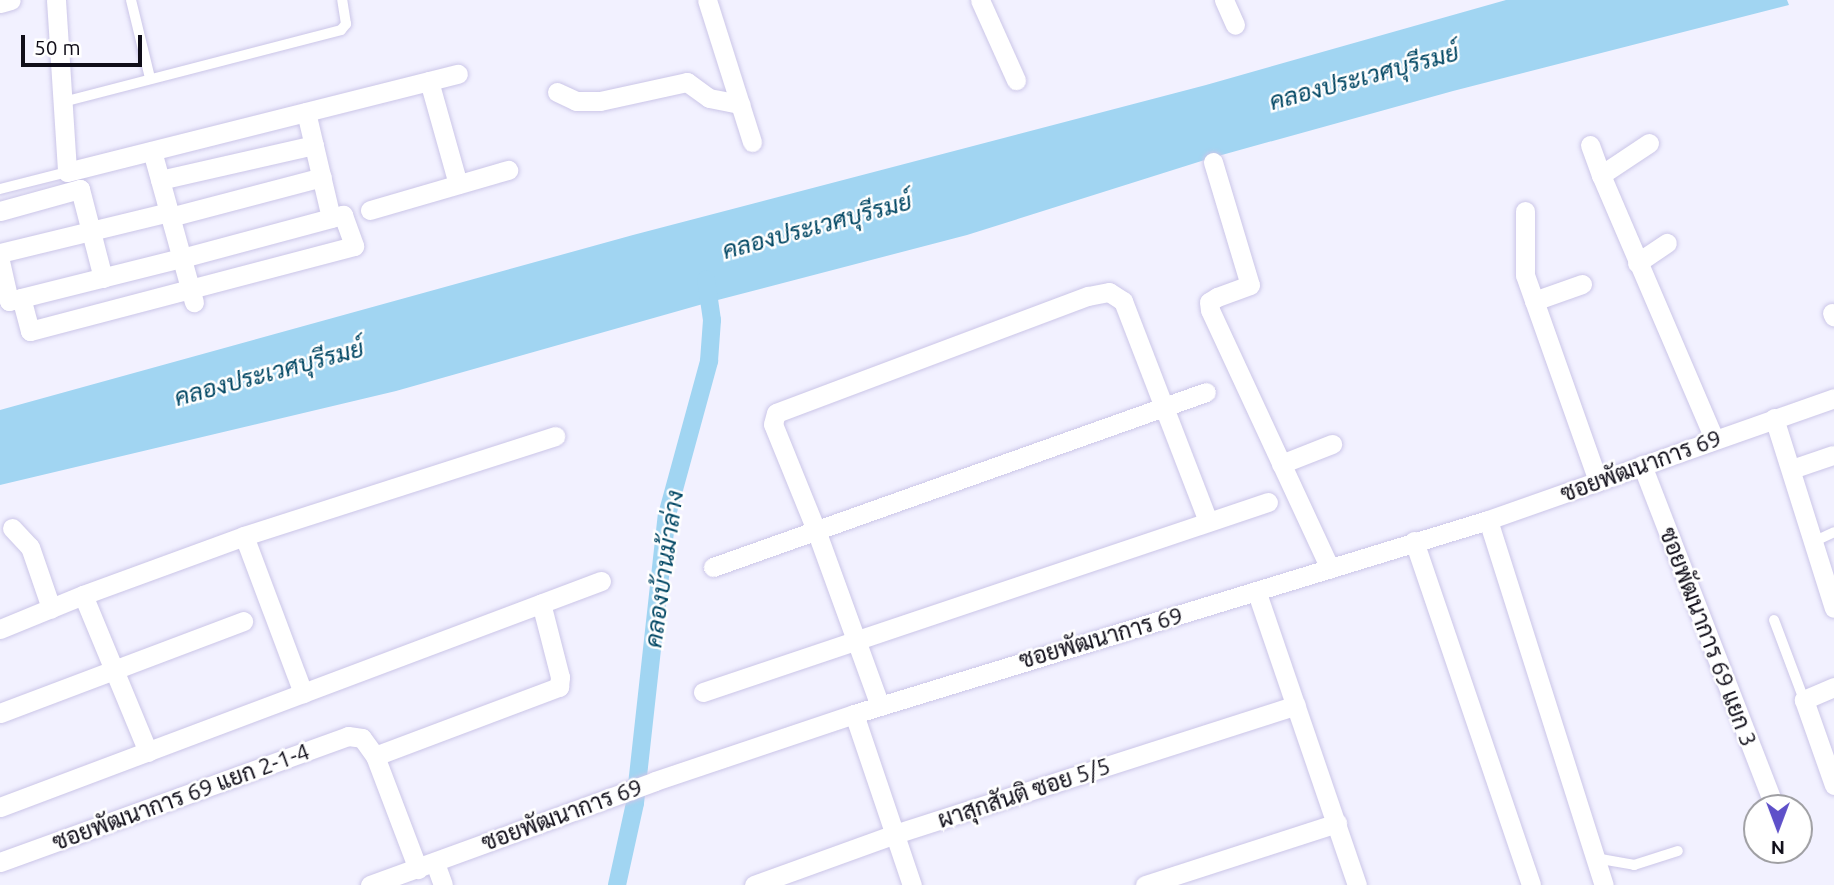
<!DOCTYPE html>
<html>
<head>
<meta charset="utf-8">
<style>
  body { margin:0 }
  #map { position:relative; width:1834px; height:885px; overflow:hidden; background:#f2f1ff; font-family:Ubuntu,Sarabun,sans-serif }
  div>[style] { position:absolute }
  .water>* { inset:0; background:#a1d5f2 }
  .canal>* { height:18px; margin:-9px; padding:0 9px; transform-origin:9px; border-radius:9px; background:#a1d5f2 }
  .roads { filter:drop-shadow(0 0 2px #cbc6e8) drop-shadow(0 0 2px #cbc6e8) }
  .service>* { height:10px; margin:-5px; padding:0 5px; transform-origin:5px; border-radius:5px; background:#fff }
  .minor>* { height:19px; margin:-9.5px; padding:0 9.5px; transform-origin:9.5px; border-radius:9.5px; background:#fff }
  span { translate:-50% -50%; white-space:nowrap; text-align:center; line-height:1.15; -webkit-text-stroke:5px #fff; paint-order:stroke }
  .street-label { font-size:23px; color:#100e19 }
  .water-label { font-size:24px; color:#004663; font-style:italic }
  .north { position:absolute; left:1743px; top:794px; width:70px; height:70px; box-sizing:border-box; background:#fff; border:2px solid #9f9fa3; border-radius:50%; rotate:180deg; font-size:19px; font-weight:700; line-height:28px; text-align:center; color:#100e19 }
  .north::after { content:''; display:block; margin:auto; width:24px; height:32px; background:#5e50c9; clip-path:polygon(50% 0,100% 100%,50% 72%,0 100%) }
  .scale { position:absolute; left:21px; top:35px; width:121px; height:32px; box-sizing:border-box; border:4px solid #100e19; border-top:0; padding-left:9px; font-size:21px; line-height:24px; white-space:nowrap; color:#100e19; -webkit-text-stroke:5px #fff; paint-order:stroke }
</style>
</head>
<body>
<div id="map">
  <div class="water">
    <i style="clip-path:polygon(1506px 0,1787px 0,1789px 5px,1453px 91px,1211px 158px,967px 235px,710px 302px,396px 391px,0 485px,0 410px,633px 235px,1206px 85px)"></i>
  </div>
  <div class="canal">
    <i style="left:617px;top:885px;width:84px;rotate:-77.6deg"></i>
    <i style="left:635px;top:803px;width:290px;rotate:-83.7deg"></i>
    <i style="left:667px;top:515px;width:160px;rotate:-74.7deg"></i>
    <i style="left:709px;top:361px;width:41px;rotate:-85.8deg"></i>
    <i style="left:712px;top:320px;width:41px;rotate:-98.3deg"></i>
  </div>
  <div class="roads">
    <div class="service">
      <i style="left:131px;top:0;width:80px;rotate:76.3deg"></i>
      <i style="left:63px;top:102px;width:287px;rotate:-14.5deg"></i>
      <i style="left:341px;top:30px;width:8px;rotate:-50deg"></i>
      <i style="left:346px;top:24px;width:24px;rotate:-99deg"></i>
      <i style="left:0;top:189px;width:69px;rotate:-14.2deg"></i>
      <i style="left:1813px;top:542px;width:23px;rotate:-25deg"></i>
      <i style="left:1774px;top:620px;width:85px;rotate:69.4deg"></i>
      <i style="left:1595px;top:858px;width:40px;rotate:10deg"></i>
      <i style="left:1634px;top:865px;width:46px;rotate:-17.7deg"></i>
    </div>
    <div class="minor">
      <i style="left:56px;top:0;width:172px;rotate:86.3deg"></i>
      <i style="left:67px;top:172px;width:403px;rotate:-14.1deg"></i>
      <i style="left:707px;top:0;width:149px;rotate:72.4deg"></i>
      <i style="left:980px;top:0;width:88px;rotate:65.8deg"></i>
      <i style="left:1224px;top:0;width:27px;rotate:66deg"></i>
      <i style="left:0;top:3px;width:11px;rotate:-15deg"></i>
      <i style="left:429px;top:81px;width:107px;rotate:74.3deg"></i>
      <i style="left:557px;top:92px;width:21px;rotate:25deg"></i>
      <i style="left:576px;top:101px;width:24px"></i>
      <i style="left:600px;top:101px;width:89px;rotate:-12.3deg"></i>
      <i style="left:687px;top:82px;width:27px;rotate:36deg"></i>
      <i style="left:709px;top:98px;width:32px;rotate:11deg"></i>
      <i style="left:306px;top:112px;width:109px;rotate:76.7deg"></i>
      <i style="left:1649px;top:143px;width:58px;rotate:146.3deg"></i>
      <i style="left:1601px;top:175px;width:287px;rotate:66.8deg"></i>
      <i style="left:1590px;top:145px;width:32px;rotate:70deg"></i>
      <i style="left:152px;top:151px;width:157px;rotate:74.5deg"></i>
      <i style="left:1213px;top:162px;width:128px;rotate:73.3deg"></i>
      <i style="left:1250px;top:285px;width:35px;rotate:160deg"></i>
      <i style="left:1217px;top:297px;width:9px;rotate:148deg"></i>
      <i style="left:1209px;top:302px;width:8px;rotate:83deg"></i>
      <i style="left:1210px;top:310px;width:285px;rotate:65.1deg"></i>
      <i style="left:160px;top:180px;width:158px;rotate:-12.8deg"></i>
      <i style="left:370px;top:210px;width:144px;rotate:-16.2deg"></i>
      <i style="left:0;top:211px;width:83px;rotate:-15.4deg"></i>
      <i style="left:80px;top:189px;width:92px;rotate:75.5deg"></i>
      <i style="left:1525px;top:211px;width:64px;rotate:90deg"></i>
      <i style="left:1525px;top:275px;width:219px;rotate:70.5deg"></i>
      <i style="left:170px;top:217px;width:157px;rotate:-14.7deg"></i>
      <i style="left:0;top:253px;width:174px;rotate:-13.6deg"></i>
      <i style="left:0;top:261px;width:41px;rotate:77.3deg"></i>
      <i style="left:9px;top:301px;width:12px;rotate:-14deg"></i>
      <i style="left:21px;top:298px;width:166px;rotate:-14deg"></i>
      <i style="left:182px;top:258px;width:167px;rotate:-15deg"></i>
      <i style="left:343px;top:215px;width:33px;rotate:70deg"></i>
      <i style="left:354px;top:246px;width:335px;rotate:165.3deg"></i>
      <i style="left:30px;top:331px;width:34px;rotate:-105deg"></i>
      <i style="left:1637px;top:263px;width:36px;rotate:-34deg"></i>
      <i style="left:1534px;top:301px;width:51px;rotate:-19.5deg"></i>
      <i style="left:1832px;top:313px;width:4px;rotate:63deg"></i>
      <i style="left:1774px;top:418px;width:199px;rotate:72.5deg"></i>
      <i style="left:1281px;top:464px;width:55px;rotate:-21.4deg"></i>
      <i style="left:1642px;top:465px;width:368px;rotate:68.8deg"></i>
      <i style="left:1792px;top:469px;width:43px;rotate:-18.9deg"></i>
      <i style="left:1488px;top:520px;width:383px;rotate:72.4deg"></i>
      <i style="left:12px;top:528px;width:26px;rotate:47deg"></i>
      <i style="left:30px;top:547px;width:65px;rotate:71deg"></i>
      <i style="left:244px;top:536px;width:168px;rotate:69.4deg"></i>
      <i style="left:1414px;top:541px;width:363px;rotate:71.2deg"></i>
      <i style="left:713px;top:567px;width:523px;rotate:-19.54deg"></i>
      <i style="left:1257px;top:593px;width:309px;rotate:71.1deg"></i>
      <i style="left:83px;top:595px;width:170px;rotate:67.5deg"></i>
      <i style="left:0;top:629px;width:90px;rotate:-22.3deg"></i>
      <i style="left:83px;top:595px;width:171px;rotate:-20.1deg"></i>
      <i style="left:244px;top:536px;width:327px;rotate:-17.8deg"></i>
      <i style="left:1834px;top:687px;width:33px;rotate:157deg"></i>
      <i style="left:1804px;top:700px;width:90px;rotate:70.6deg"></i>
      <i style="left:703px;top:692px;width:596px;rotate:-18.59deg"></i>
      <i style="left:880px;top:706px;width:187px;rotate:-110deg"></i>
      <i style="left:816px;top:530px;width:114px;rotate:-112.1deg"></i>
      <i style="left:773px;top:424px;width:11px;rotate:-75deg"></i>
      <i style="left:776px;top:413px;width:333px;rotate:-20.6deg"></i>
      <i style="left:1088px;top:296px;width:21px;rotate:-11deg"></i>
      <i style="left:1109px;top:292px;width:17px;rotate:33deg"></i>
      <i style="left:1123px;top:301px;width:236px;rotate:68.9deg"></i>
      <i style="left:0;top:713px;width:260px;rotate:-20.7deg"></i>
      <i style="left:854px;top:714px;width:181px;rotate:71.3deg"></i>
      <i style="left:375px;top:756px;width:197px;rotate:-20.6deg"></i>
      <i style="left:559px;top:687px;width:10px;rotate:-84deg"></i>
      <i style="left:560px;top:677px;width:76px;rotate:-104.4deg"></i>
      <i style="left:0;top:807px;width:642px;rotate:-20.61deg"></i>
      <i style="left:0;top:862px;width:370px;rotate:-19.9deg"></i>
      <i style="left:348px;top:736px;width:14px;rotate:8deg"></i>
      <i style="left:362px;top:738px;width:22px;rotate:54deg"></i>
      <i style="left:375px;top:756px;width:121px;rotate:69.2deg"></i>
      <i style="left:435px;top:863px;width:23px;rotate:70deg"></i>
      <i style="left:370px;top:885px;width:303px;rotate:-20deg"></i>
      <i style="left:655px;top:781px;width:210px;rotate:-18.6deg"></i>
      <i style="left:854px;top:714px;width:663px;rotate:-17.01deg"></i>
      <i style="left:1488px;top:520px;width:367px;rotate:-19.4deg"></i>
      <i style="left:754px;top:885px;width:150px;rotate:-19.9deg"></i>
      <i style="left:895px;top:834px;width:421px;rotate:-17.8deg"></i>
      <i style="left:1145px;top:885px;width:202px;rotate:-17.9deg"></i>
    </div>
  </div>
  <div class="street-label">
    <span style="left:1641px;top:466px;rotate:-20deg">ซอยพัฒนาการ 69</span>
    <span style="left:1708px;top:637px;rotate:69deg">ซอยพัฒนาการ 69 แยก 3</span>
    <span style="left:1101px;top:638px;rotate:-16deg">ซอยพัฒนาการ 69</span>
    <span style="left:1024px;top:793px;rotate:-18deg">ผาสุกสันติ ซอย 5/5</span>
    <span style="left:181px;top:797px;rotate:-20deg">ซอยพัฒนาการ 69 แยก 2-1-4</span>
    <span style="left:562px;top:815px;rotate:-20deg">ซอยพัฒนาการ 69</span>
  </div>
  <div class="water-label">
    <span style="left:1364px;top:77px;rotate:-15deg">คลองประเวศบุรีรมย์</span>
    <span style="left:817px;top:226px;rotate:-15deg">คลองประเวศบุรีรมย์</span>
    <span style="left:269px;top:373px;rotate:-15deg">คลองประเวศบุรีรมย์</span>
    <span style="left:664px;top:569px;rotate:-82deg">คลองบ้านม้าล่าง</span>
  </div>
  <div class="north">N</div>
  <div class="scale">50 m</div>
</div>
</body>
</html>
